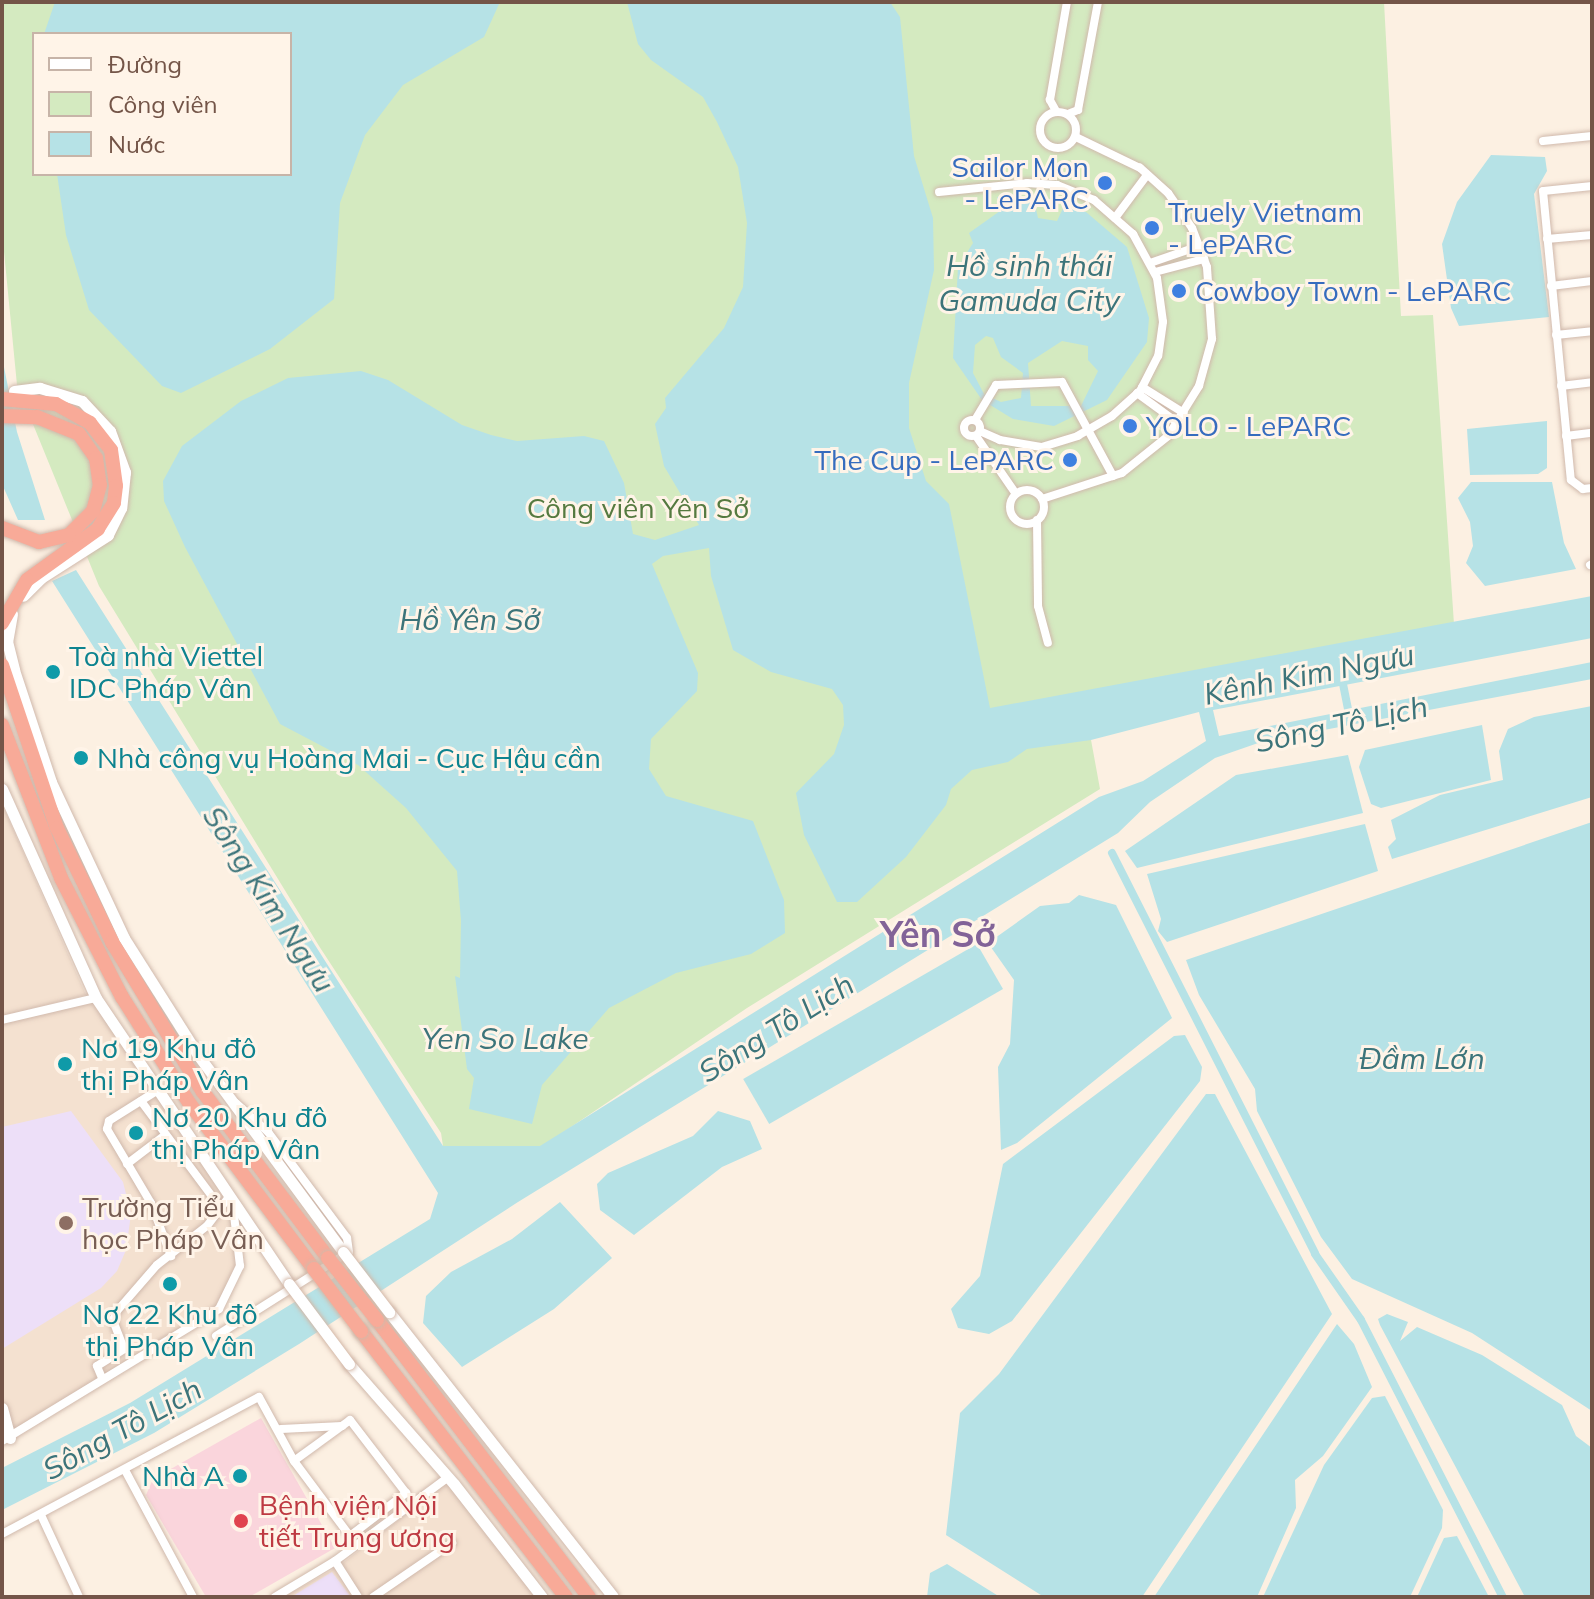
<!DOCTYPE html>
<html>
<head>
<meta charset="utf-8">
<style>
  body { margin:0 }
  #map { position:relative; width:1594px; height:1599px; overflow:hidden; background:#fcf0e2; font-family:Mulish,sans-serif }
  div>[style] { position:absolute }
  .residential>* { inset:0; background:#f4e1d0 }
  .education>* { inset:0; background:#eddff8 }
  .medical>* { inset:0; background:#fad5dc }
  .green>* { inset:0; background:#d4eac0 }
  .water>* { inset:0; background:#b6e2e6; transform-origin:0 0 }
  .canal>* { height:8px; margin:-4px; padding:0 4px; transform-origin:4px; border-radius:4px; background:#b6e2e6 }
  .roads { filter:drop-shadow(0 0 2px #d0b9ac) drop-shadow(0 0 2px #d0b9ac) }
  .street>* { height:8px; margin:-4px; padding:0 4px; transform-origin:4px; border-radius:4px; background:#fff }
  .street>.ring { margin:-4px; padding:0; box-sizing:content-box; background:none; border:8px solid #fff; border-radius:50% }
  .secondary>* { height:11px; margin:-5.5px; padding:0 5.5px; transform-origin:5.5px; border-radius:5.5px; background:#fff }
  .highway>* { height:14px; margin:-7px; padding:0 7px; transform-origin:7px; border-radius:7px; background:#f8aa98 }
  .bridges { filter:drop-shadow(0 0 2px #d3b8a8) drop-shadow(0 0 2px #d3b8a8) }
  .secondary-bridge>* { height:11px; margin:-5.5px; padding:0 5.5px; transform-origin:5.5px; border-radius:5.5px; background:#fff }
  .highway-bridge>* { height:14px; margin:-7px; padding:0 7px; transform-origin:7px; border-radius:7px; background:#f8aa98 }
  .dots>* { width:22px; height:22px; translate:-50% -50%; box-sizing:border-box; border:4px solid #fff4e8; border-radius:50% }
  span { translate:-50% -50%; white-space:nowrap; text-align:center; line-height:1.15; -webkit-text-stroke:6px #fff4e8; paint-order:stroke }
  .shop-label { font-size:28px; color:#366cbe }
  .right { translate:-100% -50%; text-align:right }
  .left { translate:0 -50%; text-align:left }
  .park-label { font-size:28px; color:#557a40 }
  .culture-label { font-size:28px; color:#0d838f }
  .education-label { font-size:28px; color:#785e54 }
  .health-label { font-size:28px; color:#be3a42 }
  .water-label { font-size:30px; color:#3c747a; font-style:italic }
  .district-label { font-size:36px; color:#826398; font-weight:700 }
  .frame { position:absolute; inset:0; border:4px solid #745548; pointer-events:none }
  .legend { position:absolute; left:32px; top:32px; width:260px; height:144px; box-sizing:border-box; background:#fff4e8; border:2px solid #c7b4a8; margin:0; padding:10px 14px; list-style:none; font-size:24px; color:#745548 }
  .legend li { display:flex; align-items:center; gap:16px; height:40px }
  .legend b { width:40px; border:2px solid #c7b4a8 }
</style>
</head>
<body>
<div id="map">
  <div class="residential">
    <i style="clip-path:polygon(2px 804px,86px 995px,2px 1016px)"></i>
    <i style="clip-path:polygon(92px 998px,235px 1197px,245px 1245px,217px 1307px,2px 1439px,2px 1020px)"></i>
    <i style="clip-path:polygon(444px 1485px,451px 1487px,538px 1597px,284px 1597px,339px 1566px)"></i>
  </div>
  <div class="education">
    <i style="clip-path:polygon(71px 1111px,123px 1182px,131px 1214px,126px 1250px,117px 1271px,101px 1288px,2px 1349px,2px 1127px)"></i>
    <i style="clip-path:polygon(332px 1572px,351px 1597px,291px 1597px)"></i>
  </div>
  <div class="medical">
    <i style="clip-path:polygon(261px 1418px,335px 1548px,249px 1597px,206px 1597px,146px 1495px,153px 1479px)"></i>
  </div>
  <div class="green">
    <i style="clip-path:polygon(evenodd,2px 2px,1384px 2px,1401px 316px,1433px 315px,1454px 624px,1083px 696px,1100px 789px,747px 1008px,540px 1148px,443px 1146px,441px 1133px,319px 946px,99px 586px,17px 385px,2px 231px,2px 2px,34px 34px,290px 34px,290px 174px,34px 174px,34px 34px)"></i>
  </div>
  <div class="water">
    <i style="clip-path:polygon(55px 2px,500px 2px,484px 37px,403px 85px,365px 135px,340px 203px,334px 299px,270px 349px,181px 393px,162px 386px,89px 310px,66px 235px,57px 174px,290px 174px,290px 34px,44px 34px)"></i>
    <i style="clip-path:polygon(627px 2px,890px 2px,900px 17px,914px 156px,933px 218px,934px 270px,909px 383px,909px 428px,926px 481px,949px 504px,990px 708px,1592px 596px,1592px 638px,1213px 710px,1219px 736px,1592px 662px,1592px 679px,1261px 742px,1215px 758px,1150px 802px,1118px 833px,518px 1202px,299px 1344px,154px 1433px,2px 1510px,2px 1468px,130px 1403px,430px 1219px,438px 1193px,52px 581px,76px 570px,443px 1146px,540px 1146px,1099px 797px,1143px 781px,1206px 741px,1199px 712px,1091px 740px,1027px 749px,1008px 762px,972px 770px,951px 789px,946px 805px,906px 857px,857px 902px,837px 902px,804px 835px,796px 793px,834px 754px,844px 725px,843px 705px,832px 689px,771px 672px,733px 650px,711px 576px,709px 548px,663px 556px,652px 564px,698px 673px,697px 691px,651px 739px,649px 769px,666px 796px,753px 821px,784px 900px,785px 933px,751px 954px,676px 973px,609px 1008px,542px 1085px,532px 1124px,469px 1109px,474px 1078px,467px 1069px,455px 976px,460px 978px,461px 921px,457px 871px,406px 808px,358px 765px,280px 724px,185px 547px,164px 501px,163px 481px,182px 446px,241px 401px,288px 378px,361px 371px,388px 380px,462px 425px,491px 435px,517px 441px,584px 436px,604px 441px,624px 483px,633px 534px,655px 540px,699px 525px,664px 466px,655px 424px,666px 408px,665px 398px,724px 328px,743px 287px,747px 223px,738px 167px,717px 122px,703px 97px,651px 60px,638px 44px)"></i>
    <i style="clip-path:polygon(1491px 155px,1545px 157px,1547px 171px,1534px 194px,1549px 317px,1459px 326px,1451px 308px,1442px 244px,1457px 202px)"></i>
    <i style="clip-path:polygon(evenodd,1033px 196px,1038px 218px,1057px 221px,1064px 206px,1086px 212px,1127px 247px,1149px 318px,1147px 342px,1107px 400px,1054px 426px,1013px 419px,982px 400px,953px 358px,958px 267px,973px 243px,969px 233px,1000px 211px,997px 197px,1033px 196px,986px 336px,993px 338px,1001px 357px,1023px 373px,1021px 398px,1001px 402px,984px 394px,973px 373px,975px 345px,986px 336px,1033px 196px,1062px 341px,1088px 346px,1088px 360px,1098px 371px,1081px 406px,1031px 406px,1028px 363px,1062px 341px)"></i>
    <i style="clip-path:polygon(2px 357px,17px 432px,45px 520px,18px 520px,2px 484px)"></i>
    <i style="clip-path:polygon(1547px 421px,1547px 468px,1538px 474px,1470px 475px,1467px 429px)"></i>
    <i style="clip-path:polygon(1471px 482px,1552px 482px,1564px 543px,1576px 569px,1485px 586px,1466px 563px,1473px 546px,1470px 522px,1458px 498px)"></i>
    <i style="clip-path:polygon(1592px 706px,1592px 797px,1392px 859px,1388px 847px,1396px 839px,1391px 820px,1440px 795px,1503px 780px,1499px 751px,1508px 729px,1534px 717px)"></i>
    <i style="clip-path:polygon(1482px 725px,1491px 780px,1381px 808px,1371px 804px,1359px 767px,1365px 750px)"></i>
    <i style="clip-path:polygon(1348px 755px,1363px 813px,1137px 868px,1125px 851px,1236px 775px)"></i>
    <i style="clip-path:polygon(1592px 822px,1592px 1411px,1472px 1333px,1352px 1279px,1321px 1237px,1257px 1111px,1255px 1089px,1199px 995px,1186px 960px)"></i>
    <i style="clip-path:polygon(1365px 824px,1378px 871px,1167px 942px,1158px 931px,1161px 919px,1147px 874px)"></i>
    <i style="clip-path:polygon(1079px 895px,1116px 905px,1172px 1018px,1017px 1143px,1001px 1150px,998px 1067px,1010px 1044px,1014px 980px,988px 943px,1040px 906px,1069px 903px)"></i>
    <i style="left:977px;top:944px;width:52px;height:270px;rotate:60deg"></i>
    <i style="clip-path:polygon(1185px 1035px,1202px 1067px,1200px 1081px,1012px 1321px,989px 1334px,958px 1328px,951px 1309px,980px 1276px,1003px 1164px,1174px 1036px)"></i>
    <i style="clip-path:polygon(1206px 1094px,1215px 1094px,1332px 1314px,1142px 1597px,1044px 1597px,946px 1535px,960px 1413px,999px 1374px)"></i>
    <i style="clip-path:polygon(718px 1111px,750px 1121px,762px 1149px,722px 1167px,634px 1235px,600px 1210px,597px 1184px,608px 1173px,693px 1136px)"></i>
    <i style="clip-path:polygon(560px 1202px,612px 1258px,554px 1309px,462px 1367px,423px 1323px,426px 1296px,451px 1272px,512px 1239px)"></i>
    <i style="clip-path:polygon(1387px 1314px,1408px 1322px,1400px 1341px,1417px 1327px,1482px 1355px,1562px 1405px,1576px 1436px,1592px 1448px,1592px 1597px,1525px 1597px,1380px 1325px,1378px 1319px)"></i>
    <i style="clip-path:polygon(1337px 1324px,1354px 1344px,1372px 1387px,1323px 1456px,1295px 1480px,1296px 1508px,1257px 1597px,1154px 1597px)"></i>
    <i style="clip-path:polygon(1385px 1396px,1443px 1510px,1442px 1528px,1410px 1597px,1263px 1597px,1324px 1465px,1372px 1398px)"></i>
    <i style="clip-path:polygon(1457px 1536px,1489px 1597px,1417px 1597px,1444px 1538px)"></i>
    <i style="clip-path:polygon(947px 1564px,1000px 1597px,927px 1597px,930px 1573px)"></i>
  </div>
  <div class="canal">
    <i style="left:1341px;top:674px;width:46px;rotate:78.7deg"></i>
    <i style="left:1112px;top:853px;width:449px;rotate:63.1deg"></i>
    <i style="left:1315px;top:1254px;width:80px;rotate:55.1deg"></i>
    <i style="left:1361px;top:1320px;width:311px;rotate:62.9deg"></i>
  </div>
  <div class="roads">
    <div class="street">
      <i style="left:1056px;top:111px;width:13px;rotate:-119deg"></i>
      <i style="left:1050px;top:100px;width:99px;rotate:-80.2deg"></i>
      <i class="ring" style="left:1040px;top:112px;width:28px;height:28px"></i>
      <i style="left:1068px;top:114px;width:11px;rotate:-22deg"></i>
      <i style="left:1078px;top:110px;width:110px;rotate:-79.5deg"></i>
      <i style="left:1543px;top:141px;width:49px;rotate:-5.8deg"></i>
      <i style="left:1592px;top:186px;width:49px;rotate:174.2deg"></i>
      <i style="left:1543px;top:191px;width:290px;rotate:84.5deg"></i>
      <i style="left:1571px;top:480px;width:15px;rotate:37deg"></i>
      <i style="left:1583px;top:489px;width:9px;rotate:-6deg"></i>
      <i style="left:939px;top:192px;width:88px;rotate:-5.8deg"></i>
      <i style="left:1027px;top:183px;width:30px;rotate:4deg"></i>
      <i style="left:1057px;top:185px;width:40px;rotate:22deg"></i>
      <i style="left:1094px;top:200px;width:52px;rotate:41.1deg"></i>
      <i style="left:1133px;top:234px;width:50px;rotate:61.4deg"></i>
      <i style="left:1157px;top:278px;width:44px;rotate:82.2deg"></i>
      <i style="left:1163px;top:322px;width:34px;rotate:98deg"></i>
      <i style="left:1158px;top:356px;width:38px;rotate:117deg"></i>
      <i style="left:1141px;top:390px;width:39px;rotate:138deg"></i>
      <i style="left:1112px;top:416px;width:39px;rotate:150deg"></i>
      <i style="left:1078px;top:436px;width:39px;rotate:163deg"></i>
      <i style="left:1041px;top:447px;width:42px;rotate:-170.3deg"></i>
      <i style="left:1000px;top:440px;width:22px;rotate:-156deg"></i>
      <i style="left:1115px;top:218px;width:54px;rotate:-53.3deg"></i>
      <i style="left:1547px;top:239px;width:45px;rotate:-5.1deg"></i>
      <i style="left:1150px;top:263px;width:52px;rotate:-19.1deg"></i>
      <i style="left:1155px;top:272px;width:51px;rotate:-14.9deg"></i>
      <i style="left:1551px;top:286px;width:41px;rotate:-7deg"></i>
      <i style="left:1556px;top:335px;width:36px;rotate:-6deg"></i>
      <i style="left:1561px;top:386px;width:31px;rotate:-7deg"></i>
      <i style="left:1142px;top:387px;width:49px;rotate:31.8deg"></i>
      <i style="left:1137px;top:393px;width:51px;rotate:36.2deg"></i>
      <i class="ring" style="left:964px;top:420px;width:8px;height:8px"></i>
      <i style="left:975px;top:420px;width:41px;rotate:-59deg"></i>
      <i style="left:996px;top:385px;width:66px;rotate:-2.6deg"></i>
      <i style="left:1062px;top:382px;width:107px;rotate:61.5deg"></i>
      <i style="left:976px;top:436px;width:70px;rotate:55.4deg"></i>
      <i style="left:1566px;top:436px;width:26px;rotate:-7deg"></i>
      <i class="ring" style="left:1010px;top:490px;width:26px;height:26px"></i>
      <i style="left:1042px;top:499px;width:84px;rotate:-18deg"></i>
      <i style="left:1122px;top:473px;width:59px;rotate:-38.8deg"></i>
      <i style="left:1168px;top:436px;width:59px;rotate:-58.2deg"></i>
      <i style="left:1199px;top:386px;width:49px;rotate:-74.5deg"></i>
      <i style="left:1212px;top:339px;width:72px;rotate:-94deg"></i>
      <i style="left:1207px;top:267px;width:42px;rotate:-111deg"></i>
      <i style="left:1192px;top:228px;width:42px;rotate:-124.4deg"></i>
      <i style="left:1168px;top:193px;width:38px;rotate:-138deg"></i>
      <i style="left:1140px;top:168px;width:71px;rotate:-154.2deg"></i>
      <i style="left:1037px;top:520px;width:86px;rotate:89.3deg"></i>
      <i style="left:1038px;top:606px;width:38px;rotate:75deg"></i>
      <i style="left:1590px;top:565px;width:2px;rotate:-27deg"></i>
      <i style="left:2px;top:1020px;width:97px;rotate:-13.2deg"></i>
      <i style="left:158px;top:1090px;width:58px;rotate:147.7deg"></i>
      <i style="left:109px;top:1121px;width:8px;rotate:104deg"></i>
      <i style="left:107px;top:1129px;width:86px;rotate:59.3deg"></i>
      <i style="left:151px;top:1203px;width:57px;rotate:69.3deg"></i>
      <i style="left:141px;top:1101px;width:132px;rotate:53.3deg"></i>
      <i style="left:127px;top:1164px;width:48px;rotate:-37.3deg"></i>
      <i style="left:216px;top:1336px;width:157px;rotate:-32.3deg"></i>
      <i style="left:349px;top:1252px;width:14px;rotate:-98deg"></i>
      <i style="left:347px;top:1238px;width:132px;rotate:-126.7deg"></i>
      <i style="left:268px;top:1132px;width:43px;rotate:-137.8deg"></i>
      <i style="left:102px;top:1378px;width:13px;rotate:-113deg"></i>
      <i style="left:97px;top:1366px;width:32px;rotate:-32deg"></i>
      <i style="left:124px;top:1349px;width:31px;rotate:-111deg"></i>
      <i style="left:113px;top:1320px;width:10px;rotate:-66deg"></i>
      <i style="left:117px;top:1311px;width:61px;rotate:-49deg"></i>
      <i style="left:157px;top:1265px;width:63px;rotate:-38deg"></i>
      <i style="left:207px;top:1226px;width:38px;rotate:-53deg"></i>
      <i style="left:2px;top:1441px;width:254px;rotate:-31.3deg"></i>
      <i style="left:219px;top:1309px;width:48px;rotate:-64deg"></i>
      <i style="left:240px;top:1266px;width:60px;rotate:-96.7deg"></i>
      <i style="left:294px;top:1461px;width:59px;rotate:-36.1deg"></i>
      <i style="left:126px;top:1472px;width:142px;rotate:61.8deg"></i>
      <i style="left:41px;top:1515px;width:90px;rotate:65.1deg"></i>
      <i style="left:2px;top:1534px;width:291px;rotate:-28.1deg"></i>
      <i style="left:259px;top:1397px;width:73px;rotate:61.3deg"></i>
      <i style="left:294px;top:1461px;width:94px;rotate:53.3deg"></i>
      <i style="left:350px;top:1536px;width:71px;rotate:-37.5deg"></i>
      <i style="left:406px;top:1493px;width:92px;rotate:-127.5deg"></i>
      <i style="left:350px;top:1420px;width:10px;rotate:143deg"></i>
      <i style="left:342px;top:1426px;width:61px;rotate:177.2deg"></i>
      <i style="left:335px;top:1561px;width:43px;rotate:57.4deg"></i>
      <i style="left:275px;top:1597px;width:70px;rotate:-31deg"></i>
      <i style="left:335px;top:1561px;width:139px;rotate:-36.5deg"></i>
      <i style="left:373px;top:1597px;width:96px;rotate:-34.4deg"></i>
    </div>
    <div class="secondary">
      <i style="left:14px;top:391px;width:26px;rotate:-7deg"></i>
      <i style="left:40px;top:388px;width:44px;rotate:17.2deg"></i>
      <i style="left:82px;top:401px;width:41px;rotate:47deg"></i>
      <i style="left:110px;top:431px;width:44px;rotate:69.9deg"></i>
      <i style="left:125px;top:472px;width:36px;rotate:96deg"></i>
      <i style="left:121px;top:508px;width:30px;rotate:116deg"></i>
      <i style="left:108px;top:535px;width:80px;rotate:147.3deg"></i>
      <i style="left:41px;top:578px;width:25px;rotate:135deg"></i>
      <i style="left:12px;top:614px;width:27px;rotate:100deg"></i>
      <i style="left:7px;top:641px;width:30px;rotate:76deg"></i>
      <i style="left:14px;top:670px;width:118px;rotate:71.7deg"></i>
      <i style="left:51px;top:782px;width:172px;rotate:64.9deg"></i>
      <i style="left:124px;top:938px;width:138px;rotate:57.7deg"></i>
      <i style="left:198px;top:1055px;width:245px;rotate:53.6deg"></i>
      <i style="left:2px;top:789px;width:229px;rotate:65.8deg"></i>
      <i style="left:96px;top:998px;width:345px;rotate:56deg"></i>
      <i style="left:389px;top:1312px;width:362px;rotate:51.8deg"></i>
      <i style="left:349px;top:1364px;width:159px;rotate:48.8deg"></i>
      <i style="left:454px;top:1484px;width:143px;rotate:52.1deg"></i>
      <i style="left:2px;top:1408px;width:31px;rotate:75deg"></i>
    </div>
    <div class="highway">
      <i style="left:2px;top:399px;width:54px;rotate:5.3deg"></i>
      <i style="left:56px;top:404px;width:39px;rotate:29deg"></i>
      <i style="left:90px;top:423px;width:34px;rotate:52deg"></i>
      <i style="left:111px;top:450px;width:36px;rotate:82deg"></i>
      <i style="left:116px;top:486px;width:17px;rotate:97deg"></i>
      <i style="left:114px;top:503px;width:31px;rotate:122deg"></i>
      <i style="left:98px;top:529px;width:87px;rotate:144.3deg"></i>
      <i style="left:27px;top:580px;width:50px;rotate:120.2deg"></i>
      <i style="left:2px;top:416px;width:35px;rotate:2deg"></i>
      <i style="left:37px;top:417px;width:45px;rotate:22deg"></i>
      <i style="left:79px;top:434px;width:29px;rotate:55deg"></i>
      <i style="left:96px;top:458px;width:27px;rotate:82deg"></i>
      <i style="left:100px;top:485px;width:27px;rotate:105deg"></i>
      <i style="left:93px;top:511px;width:34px;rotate:135deg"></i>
      <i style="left:69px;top:535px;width:31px;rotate:167deg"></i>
      <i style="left:39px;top:542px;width:40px;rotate:-159deg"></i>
      <i style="left:2px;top:665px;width:172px;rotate:71.4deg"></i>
      <i style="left:57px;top:828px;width:127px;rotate:64.2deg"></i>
      <i style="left:112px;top:942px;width:175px;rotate:58.8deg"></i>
      <i style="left:203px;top:1092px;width:208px;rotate:53deg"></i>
      <i style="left:2px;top:725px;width:164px;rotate:68.9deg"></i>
      <i style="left:61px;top:878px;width:134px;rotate:62.9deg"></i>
      <i style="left:122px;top:997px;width:127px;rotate:57.6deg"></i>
      <i style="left:190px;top:1104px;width:206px;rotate:53.1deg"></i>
      <i style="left:377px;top:1320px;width:349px;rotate:52.6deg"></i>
      <i style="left:361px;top:1331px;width:336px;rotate:52.4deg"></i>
    </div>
  </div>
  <div class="bridges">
    <div class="secondary-bridge">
      <i style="left:343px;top:1252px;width:76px;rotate:52.5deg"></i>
      <i style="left:289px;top:1284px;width:100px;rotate:53.1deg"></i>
    </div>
    <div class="highway-bridge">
      <i style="left:328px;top:1258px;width:79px;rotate:51.7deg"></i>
      <i style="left:314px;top:1269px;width:78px;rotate:52.8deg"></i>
    </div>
  </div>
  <div class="dots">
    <i style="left:1105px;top:183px;background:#3f7fe0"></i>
    <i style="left:1152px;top:228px;background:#3f7fe0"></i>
    <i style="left:1179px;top:291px;background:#3f7fe0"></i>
    <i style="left:1130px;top:426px;background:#3f7fe0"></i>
    <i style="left:1070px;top:460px;background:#3f7fe0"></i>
    <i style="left:53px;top:672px;background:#0f9aa8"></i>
    <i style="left:81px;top:758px;background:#0f9aa8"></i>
    <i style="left:65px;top:1064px;background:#0f9aa8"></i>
    <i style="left:136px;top:1133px;background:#0f9aa8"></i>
    <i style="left:66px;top:1223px;background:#8d6e63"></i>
    <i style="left:170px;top:1284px;background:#0f9aa8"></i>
    <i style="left:240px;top:1476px;background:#0f9aa8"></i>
    <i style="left:241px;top:1521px;background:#e0444e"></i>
  </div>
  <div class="shop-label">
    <span class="right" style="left:1089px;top:183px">Sailor Mon<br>- LePARC</span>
    <span class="left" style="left:1168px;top:228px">Truely Vietnam<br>- LePARC</span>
    <span class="left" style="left:1195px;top:291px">Cowboy Town - LePARC</span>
    <span class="left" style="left:1146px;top:426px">YOLO - LePARC</span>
    <span class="right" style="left:1054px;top:460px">The Cup - LePARC</span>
  </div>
  <div class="park-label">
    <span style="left:638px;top:508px">Công viên Yên Sở</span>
  </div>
  <div class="culture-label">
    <span class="left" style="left:69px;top:672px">Toà nhà Viettel<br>IDC Pháp Vân</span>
    <span class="left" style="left:97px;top:758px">Nhà công vụ Hoàng Mai - Cục Hậu cần</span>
    <span class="left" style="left:81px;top:1064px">Nơ 19 Khu đô<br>thị Pháp Vân</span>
    <span class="left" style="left:152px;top:1133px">Nơ 20 Khu đô<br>thị Pháp Vân</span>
    <span style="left:170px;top:1330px">Nơ 22 Khu đô<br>thị Pháp Vân</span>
    <span class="right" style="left:224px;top:1476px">Nhà A</span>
  </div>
  <div class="education-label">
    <span class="left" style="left:82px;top:1223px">Trường Tiểu<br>học Pháp Vân</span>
  </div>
  <div class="health-label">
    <span class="left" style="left:259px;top:1521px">Bệnh viện Nội<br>tiết Trung ương</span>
  </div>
  <div class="water-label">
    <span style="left:1029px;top:282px">Hồ sinh thái<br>Gamuda City</span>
    <span style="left:470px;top:619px">Hồ Yên Sở</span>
    <span style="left:1309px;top:674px;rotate:-11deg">Kênh Kim Ngưu</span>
    <span style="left:1341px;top:724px;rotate:-12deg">Sông Tô Lịch</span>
    <span style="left:269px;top:899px;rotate:57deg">Sông Kim Ngưu</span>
    <span style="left:776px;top:1028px;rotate:-32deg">Sông Tô Lịch</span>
    <span style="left:505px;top:1038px">Yen So Lake</span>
    <span style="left:1422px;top:1058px">Đầm Lớn</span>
    <span style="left:122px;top:1429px;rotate:-29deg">Sông Tô Lịch</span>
  </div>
  <div class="district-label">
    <span style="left:938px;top:934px">Yên Sở</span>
  </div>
  <div class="frame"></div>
  <ul class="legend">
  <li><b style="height:10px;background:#fff"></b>Đường</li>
  <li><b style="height:22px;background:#d4eac0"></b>Công viên</li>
  <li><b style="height:22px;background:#b6e2e6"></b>Nước</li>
  </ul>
</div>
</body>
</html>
